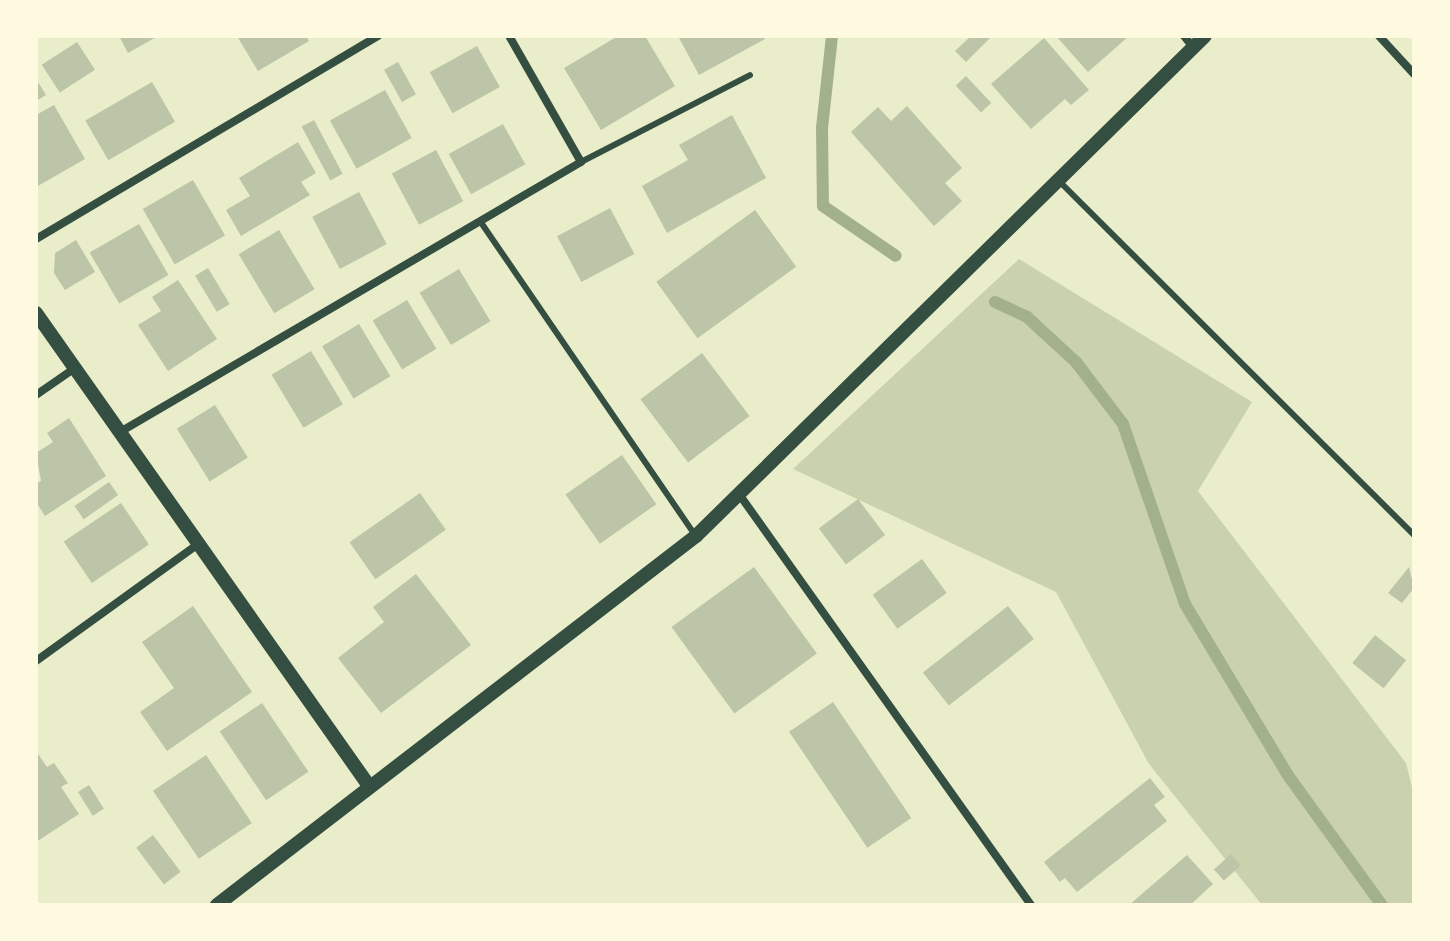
<!DOCTYPE html>
<html>
<head>
<meta charset="utf-8">
<style>
  body { margin:0 }
  #map { position:relative; width:1450px; height:941px; overflow:hidden; background:#e9edc9; font-family:"Titillium Web",sans-serif }
  div>[style] { position:absolute }
  .green>* { inset:0; background:#cad2ad }
  .stream>* { height:12px; margin:-6px; padding:0 6px; transform-origin:6px; border-radius:6px; background:#a3b18a }
  .building>* { inset:0; background:#bcc5a7; transform-origin:0 0 }
  .service>* { height:6px; margin:-3px; padding:0 3px; transform-origin:3px; border-radius:3px; background:#344e41 }
  .minor>* { height:8px; margin:-4px; padding:0 4px; transform-origin:4px; border-radius:4px; background:#344e41 }
  .tertiary>* { height:14px; margin:-7px; padding:0 7px; transform-origin:7px; border-radius:7px; background:#344e41 }
  span { translate:-50% -50%; white-space:nowrap; text-align:center; line-height:1.15; -webkit-text-stroke:6px #fefae0; paint-order:stroke }
  .frame { position:absolute; inset:0; border:38px solid #fefae0; pointer-events:none }
</style>
</head>
<body>
<div id="map">
  <div class="green">
    <i style="clip-path:polygon(1019px 259px,1252px 402px,1198px 491px,1406px 763px,1414px 796px,1414px 905px,1262px 905px,1149px 764px,1056px 592px,793px 469px)"></i>
  </div>
  <div class="stream">
    <i style="left:832px;top:36px;width:93px;rotate:96.2deg"></i>
    <i style="left:822px;top:128px;width:78px;rotate:89.3deg"></i>
    <i style="left:823px;top:206px;width:88px;rotate:34.4deg"></i>
    <i style="left:995px;top:302px;width:35px;rotate:25deg"></i>
    <i style="left:1027px;top:317px;width:67px;rotate:42.6deg"></i>
    <i style="left:1076px;top:362px;width:78px;rotate:52.8deg"></i>
    <i style="left:1123px;top:424px;width:190px;rotate:71deg"></i>
    <i style="left:1185px;top:604px;width:198px;rotate:59deg"></i>
    <i style="left:1287px;top:774px;width:162px;rotate:54.1deg"></i>
  </div>
  <div class="building">
    <i style="clip-path:polygon(119px 36px,158px 36px,128px 53px)"></i>
    <i style="clip-path:polygon(237px 36px,306px 36px,309px 41px,258px 71px)"></i>
    <i style="clip-path:polygon(618px 36px,645px 36px,675px 86px,601px 130px,564px 68px)"></i>
    <i style="clip-path:polygon(678px 36px,763px 36px,765px 39px,699px 75px)"></i>
    <i style="clip-path:polygon(971px 36px,990px 38px,966px 62px,955px 51px)"></i>
    <i style="clip-path:polygon(1056px 36px,1129px 36px,1088px 72px)"></i>
    <i style="clip-path:polygon(1044px 38px,1089px 90px,1071px 105px,1065px 99px,1031px 129px,991px 84px)"></i>
    <i style="left:77px;top:42px;width:33px;height:42px;rotate:57deg"></i>
    <i style="left:477px;top:46px;width:47px;height:54px;rotate:61deg"></i>
    <i style="left:398px;top:62px;width:37px;height:16px;rotate:61deg"></i>
    <i style="left:966px;top:76px;width:37px;height:14px;rotate:47deg"></i>
    <i style="clip-path:polygon(36px 79px,46px 95px,36px 101px)"></i>
    <i style="left:152px;top:82px;width:46px;height:77px;rotate:60deg"></i>
    <i style="left:385px;top:90px;width:55px;height:63px;rotate:61deg"></i>
    <i style="clip-path:polygon(54px 105px,85px 159px,36px 187px,36px 115px)"></i>
    <i style="clip-path:polygon(907px 106px,962px 168px,945px 183px,962px 201px,934px 226px,851px 132px,878px 107px,891px 121px)"></i>
    <i style="clip-path:polygon(732px 115px,766px 178px,667px 233px,642px 186px,688px 160px,679px 145px)"></i>
    <i style="left:314px;top:120px;width:61px;height:14px;rotate:62deg"></i>
    <i style="left:503px;top:124px;width:46px;height:62px;rotate:61deg"></i>
    <i style="clip-path:polygon(298px 142px,316px 173px,301px 182px,310px 195px,241px 236px,226px 210px,250px 196px,239px 178px)"></i>
    <i style="left:436px;top:150px;width:58px;height:50px;rotate:62deg"></i>
    <i style="left:193px;top:180px;width:64px;height:58px;rotate:60deg"></i>
    <i style="left:359px;top:192px;width:59px;height:53px;rotate:62deg"></i>
    <i style="left:610px;top:208px;width:52px;height:60px;rotate:62deg"></i>
    <i style="left:755px;top:210px;width:70px;height:122px;rotate:54deg"></i>
    <i style="left:139px;top:224px;width:59px;height:57px;rotate:60deg"></i>
    <i style="left:279px;top:230px;width:69px;height:47px;rotate:59deg"></i>
    <i style="clip-path:polygon(76px 240px,95px 272px,65px 290px,54px 273px,55px 253px)"></i>
    <i style="left:208px;top:268px;width:42px;height:15px;rotate:59deg"></i>
    <i style="left:459px;top:269px;width:61px;height:46px;rotate:59deg"></i>
    <i style="clip-path:polygon(178px 280px,217px 339px,168px 371px,138px 325px,161px 311px,152px 297px)"></i>
    <i style="left:407px;top:300px;width:57px;height:40px;rotate:59deg"></i>
    <i style="left:359px;top:324px;width:61px;height:43px;rotate:59deg"></i>
    <i style="left:311px;top:351px;width:62px;height:46px;rotate:59deg"></i>
    <i style="left:702px;top:353px;width:79px;height:77px;rotate:53deg"></i>
    <i style="left:215px;top:405px;width:62px;height:45px;rotate:58deg"></i>
    <i style="clip-path:polygon(69px 418px,106px 476px,45px 516px,36px 502px,36px 484px,41px 481px,36px 453px,53px 442px,47px 433px)"></i>
    <i style="left:622px;top:455px;width:60px;height:69px;rotate:55deg"></i>
    <i style="left:109px;top:482px;width:16px;height:42px;rotate:55deg"></i>
    <i style="left:420px;top:493px;width:45px;height:86px;rotate:55deg"></i>
    <i style="left:858px;top:499px;width:45px;height:49px;rotate:53deg"></i>
    <i style="left:121px;top:503px;width:50px;height:69px;rotate:56deg"></i>
    <i style="left:922px;top:559px;width:42px;height:61px;rotate:54deg"></i>
    <i style="left:754px;top:567px;width:107px;height:102px;rotate:54deg"></i>
    <i style="clip-path:polygon(1409px 567px,1414px 588px,1402px 603px,1388px 593px)"></i>
    <i style="clip-path:polygon(416px 574px,471px 645px,381px 713px,338px 658px,384px 622px,373px 607px)"></i>
    <i style="clip-path:polygon(193px 606px,252px 692px,167px 751px,140px 712px,174px 688px,142px 642px)"></i>
    <i style="left:1008px;top:606px;width:42px;height:108px;rotate:52deg"></i>
    <i style="left:1375px;top:635px;width:40px;height:36px;rotate:39deg"></i>
    <i style="left:833px;top:702px;width:140px;height:53px;rotate:56deg"></i>
    <i style="left:262px;top:703px;width:83px;height:51px;rotate:56deg"></i>
    <i style="clip-path:polygon(38px 754px,47px 767px,54px 763px,68px 783px,61px 787px,79px 814px,36px 842px)"></i>
    <i style="left:206px;top:755px;width:82px;height:64px;rotate:56deg"></i>
    <i style="clip-path:polygon(1150px 778px,1165px 797px,1154px 805px,1167px 821px,1077px 892px,1065px 878px,1060px 882px,1044px 862px)"></i>
    <i style="left:89px;top:785px;width:28px;height:13px;rotate:58deg"></i>
    <i style="left:153px;top:835px;width:46px;height:21px;rotate:53deg"></i>
    <i style="left:1231px;top:854px;width:15px;height:23px;rotate:48deg"></i>
    <i style="clip-path:polygon(1187px 855px,1213px 884px,1190px 905px,1129px 905px)"></i>
  </div>
  <div class="service">
    <i style="left:581px;top:162px;width:190px;rotate:-27.2deg"></i>
    <i style="left:1058px;top:180px;width:503px;rotate:44.92deg"></i>
    <i style="left:480px;top:221px;width:381px;rotate:55.6deg"></i>
  </div>
  <div class="minor">
    <i style="left:1184px;top:36px;width:14px;rotate:51deg"></i>
    <i style="left:1379px;top:36px;width:52px;rotate:47.4deg"></i>
    <i style="left:36px;top:239px;width:398px;rotate:-30.7deg"></i>
    <i style="left:36px;top:395px;width:47px;rotate:-34.7deg"></i>
    <i style="left:120px;top:432px;width:534px;rotate:-30.36deg"></i>
    <i style="left:581px;top:162px;width:145px;rotate:-119.7deg"></i>
    <i style="left:739px;top:494px;width:504px;rotate:54.61deg"></i>
    <i style="left:36px;top:661px;width:200px;rotate:-35.8deg"></i>
  </div>
  <div class="tertiary">
    <i style="left:36px;top:313px;width:578px;rotate:54.85deg"></i>
    <i style="left:217px;top:905px;width:605px;rotate:-37.61deg"></i>
    <i style="left:696px;top:536px;width:713px;rotate:-44.49deg"></i>
  </div>
  <div class="frame"></div>
</div>
</body>
</html>
